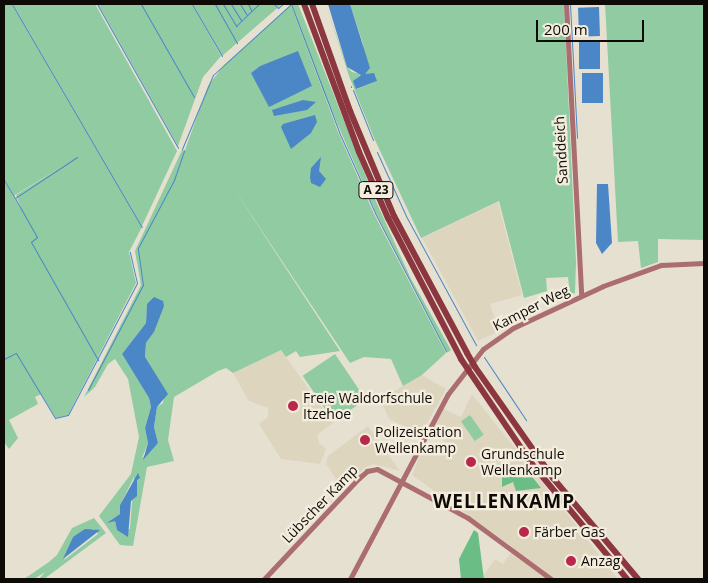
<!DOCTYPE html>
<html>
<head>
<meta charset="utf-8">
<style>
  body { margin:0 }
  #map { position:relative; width:708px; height:583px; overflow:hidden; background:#e6e0d1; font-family:"Open Sans",sans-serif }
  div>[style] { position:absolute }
  .built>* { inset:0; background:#ded5bf }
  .green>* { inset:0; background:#90cba1; transform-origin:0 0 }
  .forest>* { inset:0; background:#6abd85 }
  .water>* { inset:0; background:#4b87c7; transform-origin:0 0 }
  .stream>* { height:1px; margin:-0.5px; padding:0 0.5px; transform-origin:0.5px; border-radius:0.5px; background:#4b87c7 }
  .secondary>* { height:5px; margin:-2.5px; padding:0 2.5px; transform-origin:2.5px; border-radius:2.5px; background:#ab6d6f }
  .highway>* { height:6px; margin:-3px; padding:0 3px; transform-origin:3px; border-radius:3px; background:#8c373f }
  .highway-bridge>* { height:6px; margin:-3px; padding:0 3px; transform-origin:3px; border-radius:3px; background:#8c373f }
  .dots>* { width:14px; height:14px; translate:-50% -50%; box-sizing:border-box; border:2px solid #f4edde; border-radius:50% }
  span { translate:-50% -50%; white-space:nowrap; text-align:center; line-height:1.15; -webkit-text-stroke:4.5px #f4edde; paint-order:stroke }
  .shield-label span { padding:1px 4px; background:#f4edde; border:1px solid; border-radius:4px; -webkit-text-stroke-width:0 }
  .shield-label { font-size:12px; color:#0e0b07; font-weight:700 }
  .street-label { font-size:14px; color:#0e0b07 }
  .poi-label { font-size:14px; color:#0e0b07 }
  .left { translate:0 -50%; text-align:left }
  .district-label { font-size:19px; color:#0e0b07; font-weight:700; letter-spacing:1px }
  .frame { position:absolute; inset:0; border:5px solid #0e0b07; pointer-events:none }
  .scale { position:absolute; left:536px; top:20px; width:108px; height:22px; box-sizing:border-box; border:2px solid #0e0b07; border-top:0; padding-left:6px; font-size:15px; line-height:18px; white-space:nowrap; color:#0e0b07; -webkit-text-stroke:4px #f4edde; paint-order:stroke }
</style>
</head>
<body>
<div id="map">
  <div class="built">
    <i style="clip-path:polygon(498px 202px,522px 295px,490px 304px,499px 331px,478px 341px,422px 238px)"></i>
    <i style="clip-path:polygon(281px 350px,333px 423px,317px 435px,319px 443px,326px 449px,320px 464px,281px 459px,259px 424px,268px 417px,268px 408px,249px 401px,233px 373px)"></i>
    <i style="clip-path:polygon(422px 375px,446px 389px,421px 434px,389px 419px,380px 399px)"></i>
    <i style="clip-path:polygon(472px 394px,545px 486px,618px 579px,484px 579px,484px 575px,495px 559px,503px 564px,514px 548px,412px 475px,424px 446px,441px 454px,447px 443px,430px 433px,443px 409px,461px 417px)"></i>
    <i style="clip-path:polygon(368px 426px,400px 471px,373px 464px,364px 468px,345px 487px,341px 486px,326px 464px,328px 456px)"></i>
  </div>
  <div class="green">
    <i style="clip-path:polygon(4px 4px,12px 4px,142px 227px,129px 252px,136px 283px,68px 415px,56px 418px,41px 394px,35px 397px,38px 404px,9px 420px,18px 438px,9px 449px,4px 442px,4px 181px,22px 210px,16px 195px,78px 157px,15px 195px,15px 197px,4px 179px)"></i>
    <i style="clip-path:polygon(13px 4px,95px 4px,177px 151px,142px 226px)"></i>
    <i style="clip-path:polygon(98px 4px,192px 4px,221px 56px,203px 77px,178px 146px)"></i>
    <i style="clip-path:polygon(193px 4px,282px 4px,222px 56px)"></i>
    <i style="clip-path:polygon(298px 4px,374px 197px,411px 279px,451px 350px,447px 353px,376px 213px,324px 93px,292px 5px)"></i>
    <i style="clip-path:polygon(326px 4px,347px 67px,352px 72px,361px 74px,354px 81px,357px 89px,377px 81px,365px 74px,363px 44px,350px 4px,564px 4px,576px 262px,575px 293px,570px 295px,568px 277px,546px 278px,547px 291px,524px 298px,499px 201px,421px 238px,374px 138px,349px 76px)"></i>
    <i style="clip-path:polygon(605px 4px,704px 4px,704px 240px,658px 239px,658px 262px,641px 268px,638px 241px,618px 242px)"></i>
    <i style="clip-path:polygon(evenodd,291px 5px,338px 132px,374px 214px,446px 353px,422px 375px,403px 386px,391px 359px,364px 357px,350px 363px,232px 186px,340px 351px,300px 357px,296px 351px,286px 357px,281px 350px,233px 373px,226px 368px,218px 371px,174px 397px,168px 440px,174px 461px,147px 467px,133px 546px,120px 545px,99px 516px,131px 474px,139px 437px,128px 379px,115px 359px,108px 364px,95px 387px,84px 397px,141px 285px,135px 251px,182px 150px,185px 150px,208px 86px,224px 65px,291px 5px,298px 52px,312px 86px,297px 93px,251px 73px,260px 66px,298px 52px,291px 5px,147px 304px,154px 332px,146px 343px,145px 358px,165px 391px,163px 403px,157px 407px,154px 427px,158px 443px,142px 458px,148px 443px,145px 428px,151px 407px,149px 398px,122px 354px,146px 323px,147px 304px,291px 5px,134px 477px,130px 529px,117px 530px,115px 521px,112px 520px,120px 514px,120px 505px,134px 477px)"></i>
    <i style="left:335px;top:354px;width:55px;height:39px;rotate:56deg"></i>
    <i style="left:470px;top:415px;width:24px;height:11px;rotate:55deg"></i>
    <i style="clip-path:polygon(evenodd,94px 518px,106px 533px,44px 579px,39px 579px,45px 572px,34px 579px,15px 579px,24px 579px,49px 562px,57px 555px,72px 528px,94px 518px,94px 529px,98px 534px,64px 560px,73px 537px,94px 529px)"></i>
  </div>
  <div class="forest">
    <i style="clip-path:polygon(526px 469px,541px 488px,516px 491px,513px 482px,502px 487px,502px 473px)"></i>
    <i style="clip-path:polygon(474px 530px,478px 533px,484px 579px,461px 579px,459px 559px)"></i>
  </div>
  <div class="water">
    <i style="clip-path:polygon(328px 4px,350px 4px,370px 68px,365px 74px,374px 73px,377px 81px,356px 89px,353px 81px,361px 75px,347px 67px)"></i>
    <i style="left:599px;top:7px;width:29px;height:21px;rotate:88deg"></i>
    <i style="left:579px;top:41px;width:21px;height:28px"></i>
    <i style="clip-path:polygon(298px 51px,312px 86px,269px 107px,251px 73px,260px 66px)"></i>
    <i style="left:582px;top:73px;width:21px;height:30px"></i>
    <i style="clip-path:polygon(303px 100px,316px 102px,307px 110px,274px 116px,272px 110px)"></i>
    <i style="clip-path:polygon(315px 115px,317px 122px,311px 133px,291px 149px,281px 127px,283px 124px)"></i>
    <i style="clip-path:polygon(321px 157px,319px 171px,326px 179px,320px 187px,311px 183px,310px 177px,311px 168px)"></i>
    <i style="clip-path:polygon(597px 184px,608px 184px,612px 243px,602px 254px,596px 243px)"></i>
    <i style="clip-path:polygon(154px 297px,163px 301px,164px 306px,154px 332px,146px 343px,145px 357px,168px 394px,157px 407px,154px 427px,158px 443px,143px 460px,148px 443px,145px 428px,151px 407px,149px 398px,122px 354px,146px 323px,147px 304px)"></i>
    <i style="clip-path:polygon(138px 473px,140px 478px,137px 480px,137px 496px,131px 501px,128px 537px,117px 530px,115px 521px,107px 523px,120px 514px,120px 505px)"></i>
    <i style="clip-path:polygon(85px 529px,100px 530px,63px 559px,73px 537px)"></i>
  </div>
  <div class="stream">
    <i style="left:12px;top:4px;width:258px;rotate:59.8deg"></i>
    <i style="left:97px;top:4px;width:165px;rotate:60.6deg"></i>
    <i style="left:141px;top:4px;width:107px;rotate:60.3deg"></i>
    <i style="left:192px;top:4px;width:60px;rotate:60deg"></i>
    <i style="left:215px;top:4px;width:45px;rotate:60.6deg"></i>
    <i style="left:223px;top:4px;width:26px;rotate:59deg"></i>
    <i style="left:236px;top:26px;width:32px;rotate:-44deg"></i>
    <i style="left:231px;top:4px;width:19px;rotate:58deg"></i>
    <i style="left:240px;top:4px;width:13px;rotate:58deg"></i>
    <i style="left:248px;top:4px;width:7px;rotate:63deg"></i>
    <i style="left:274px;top:4px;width:6px;rotate:45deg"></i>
    <i style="left:278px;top:8px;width:6px;rotate:-39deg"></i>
    <i style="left:570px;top:4px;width:134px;rotate:87deg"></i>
    <i style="left:351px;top:86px;width:1px;rotate:90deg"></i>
    <i style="left:353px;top:90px;width:54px;rotate:68.2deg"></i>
    <i style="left:182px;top:149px;width:80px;rotate:-67.3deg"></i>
    <i style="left:213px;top:75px;width:105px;rotate:-42.3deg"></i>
    <i style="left:291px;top:4px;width:137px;rotate:69.4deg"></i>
    <i style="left:339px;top:132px;width:89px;rotate:66deg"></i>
    <i style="left:375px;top:213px;width:155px;rotate:62.8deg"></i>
    <i style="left:377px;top:152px;width:70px;rotate:65.6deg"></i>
    <i style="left:406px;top:216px;width:147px;rotate:61.5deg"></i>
    <i style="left:77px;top:157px;width:74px;rotate:146.5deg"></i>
    <i style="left:15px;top:198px;width:45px;rotate:60.6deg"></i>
    <i style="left:37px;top:237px;width:8px;rotate:140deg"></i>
    <i style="left:31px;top:242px;width:136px;rotate:60.4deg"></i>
    <i style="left:4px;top:180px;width:21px;rotate:59deg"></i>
    <i style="left:484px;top:357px;width:76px;rotate:56.3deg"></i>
    <i style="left:4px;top:359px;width:13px;rotate:-27deg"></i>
    <i style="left:16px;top:353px;width:76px;rotate:59deg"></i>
    <i style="left:55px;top:418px;width:13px;rotate:-13deg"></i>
    <i style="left:68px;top:415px;width:149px;rotate:-62.4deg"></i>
    <i style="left:137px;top:283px;width:32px;rotate:-103deg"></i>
    <i style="left:88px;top:390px;width:119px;rotate:-62.4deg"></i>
    <i style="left:143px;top:285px;width:37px;rotate:-98deg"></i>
    <i style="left:138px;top:248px;width:77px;rotate:-62.1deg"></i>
    <i style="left:174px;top:180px;width:31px;rotate:-71deg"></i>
  </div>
  <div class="secondary">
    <i style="left:566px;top:4px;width:291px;rotate:87deg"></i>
    <i style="left:264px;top:579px;width:139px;rotate:-46.8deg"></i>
    <i style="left:359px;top:478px;width:11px;rotate:-41deg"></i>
    <i style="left:367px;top:471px;width:10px;rotate:-11deg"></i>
    <i style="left:377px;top:469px;width:103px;rotate:28.3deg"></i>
    <i style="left:468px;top:518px;width:103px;rotate:36.3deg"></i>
    <i style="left:350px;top:579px;width:209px;rotate:-62.1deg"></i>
    <i style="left:448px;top:394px;width:57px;rotate:-52.1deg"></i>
    <i style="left:483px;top:349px;width:37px;rotate:-35deg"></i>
    <i style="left:513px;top:328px;width:99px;rotate:-25deg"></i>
    <i style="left:603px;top:286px;width:62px;rotate:-19.9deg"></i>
    <i style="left:661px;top:265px;width:43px;rotate:-2.7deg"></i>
  </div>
  <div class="highway">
    <i style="left:304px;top:4px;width:158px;rotate:69.6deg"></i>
    <i style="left:359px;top:152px;width:72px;rotate:66.3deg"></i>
    <i style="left:388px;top:218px;width:159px;rotate:62.6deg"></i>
    <i style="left:312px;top:4px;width:114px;rotate:70.4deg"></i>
    <i style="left:350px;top:111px;width:114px;rotate:67.3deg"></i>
    <i style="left:394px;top:216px;width:155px;rotate:61.9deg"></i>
    <i style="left:475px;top:367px;width:136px;rotate:54.9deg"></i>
    <i style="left:553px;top:478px;width:132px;rotate:49.9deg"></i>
    <i style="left:469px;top:371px;width:112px;rotate:55.9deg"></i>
    <i style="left:532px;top:464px;width:149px;rotate:50.4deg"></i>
  </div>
  <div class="highway-bridge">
    <i style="left:467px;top:353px;width:16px;rotate:60deg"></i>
    <i style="left:461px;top:359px;width:14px;rotate:56deg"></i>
  </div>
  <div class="dots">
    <i style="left:293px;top:406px;background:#b9284a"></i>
    <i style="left:365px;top:440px;background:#b9284a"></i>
    <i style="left:471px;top:462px;background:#b9284a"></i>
    <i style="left:524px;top:532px;background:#b9284a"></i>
    <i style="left:571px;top:561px;background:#b9284a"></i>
  </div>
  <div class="shield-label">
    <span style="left:376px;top:190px">A 23</span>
  </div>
  <div class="street-label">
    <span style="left:561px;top:150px;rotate:-93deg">Sanddeich</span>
    <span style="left:531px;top:308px;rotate:-27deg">Kamper Weg</span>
    <span style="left:320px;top:504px;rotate:-46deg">Lübscher Kamp</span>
  </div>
  <div class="poi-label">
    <span class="left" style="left:303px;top:406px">Freie Waldorfschule<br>Itzehoe</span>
    <span class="left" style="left:375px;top:440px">Polizeistation<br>Wellenkamp</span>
    <span class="left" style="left:481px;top:462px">Grundschule<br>Wellenkamp</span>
    <span class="left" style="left:534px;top:532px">Färber Gas</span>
    <span class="left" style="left:581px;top:561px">Anzag</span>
  </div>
  <div class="district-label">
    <span style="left:504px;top:502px">WELLENKAMP</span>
  </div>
  <div class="frame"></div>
  <div class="scale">200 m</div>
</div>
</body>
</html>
